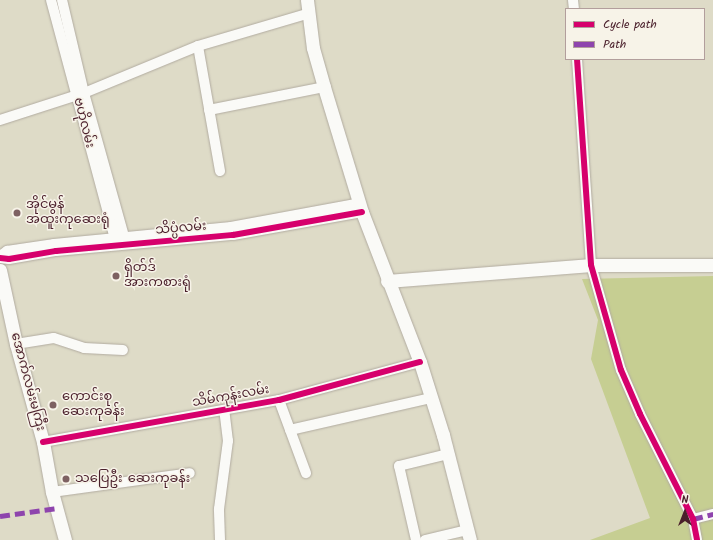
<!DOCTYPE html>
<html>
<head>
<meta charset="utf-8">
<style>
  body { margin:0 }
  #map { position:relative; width:713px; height:540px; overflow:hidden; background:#dedbc7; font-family:Kalam,"Noto Sans Myanmar",sans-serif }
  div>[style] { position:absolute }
  .green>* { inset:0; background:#c6ce92 }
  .roads { filter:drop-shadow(0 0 1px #b1aba0) drop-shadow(0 0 1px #b1aba0) }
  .minor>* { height:10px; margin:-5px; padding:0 5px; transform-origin:5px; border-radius:5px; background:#fafaf7 }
  .major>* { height:13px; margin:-6.5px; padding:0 6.5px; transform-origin:6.5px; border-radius:6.5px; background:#fafaf7 }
  .quiet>* { height:5px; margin-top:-2.5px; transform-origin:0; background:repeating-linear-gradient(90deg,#8e44ad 0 10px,transparent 0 15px) }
  .cycleway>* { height:6px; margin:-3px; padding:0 3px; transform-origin:3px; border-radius:3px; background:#d6006c }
  .dots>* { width:11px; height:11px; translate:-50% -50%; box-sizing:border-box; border:2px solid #f7f3e8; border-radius:50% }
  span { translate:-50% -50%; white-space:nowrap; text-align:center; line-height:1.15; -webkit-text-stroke:3px #f7f3e8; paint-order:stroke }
  .street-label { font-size:13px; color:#4a1f2b }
  .poi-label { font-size:13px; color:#4a1f2b }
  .left { translate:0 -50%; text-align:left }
  .legend { position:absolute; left:565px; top:8px; width:140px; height:52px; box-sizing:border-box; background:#f7f3e8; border:1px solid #b29e9c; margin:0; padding:5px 7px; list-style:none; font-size:12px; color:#4a1f2b }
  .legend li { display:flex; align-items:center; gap:8px; height:20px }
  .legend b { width:20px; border:1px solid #b29e9c }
  .north { position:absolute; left:665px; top:492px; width:40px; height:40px; -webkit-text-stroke:3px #f7f3e8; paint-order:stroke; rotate:0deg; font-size:11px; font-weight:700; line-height:16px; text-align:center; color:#4a1f2b }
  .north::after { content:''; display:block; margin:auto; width:14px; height:18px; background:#4a1f2b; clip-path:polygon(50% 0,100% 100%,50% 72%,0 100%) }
</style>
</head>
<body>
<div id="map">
  <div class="green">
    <i style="clip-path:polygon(713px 276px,713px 540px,590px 540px,650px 518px,591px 359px,598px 320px,582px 279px)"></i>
  </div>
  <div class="roads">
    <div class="minor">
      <i style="left:51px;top:0;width:252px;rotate:75deg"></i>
      <i style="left:62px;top:0;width:96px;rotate:76.7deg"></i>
      <i style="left:84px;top:93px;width:156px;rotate:74.4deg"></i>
      <i style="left:573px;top:0;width:9px;rotate:84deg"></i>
      <i style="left:198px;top:46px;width:127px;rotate:80deg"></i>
      <i style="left:577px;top:59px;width:206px;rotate:86.1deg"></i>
      <i style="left:591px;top:265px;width:109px;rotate:74.1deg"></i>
      <i style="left:621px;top:370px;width:48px;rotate:66.6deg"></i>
      <i style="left:640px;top:414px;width:118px;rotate:63.2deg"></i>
      <i style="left:693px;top:519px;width:21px;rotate:79deg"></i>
      <i style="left:209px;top:110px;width:117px;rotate:-11.3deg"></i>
      <i style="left:0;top:120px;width:88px;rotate:-17.8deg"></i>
      <i style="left:84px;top:93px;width:123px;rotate:-22.4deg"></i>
      <i style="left:198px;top:46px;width:114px;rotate:-16.4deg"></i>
      <i style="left:0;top:256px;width:9px;rotate:-36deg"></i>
      <i style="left:7px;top:251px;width:48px;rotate:-8.5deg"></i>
      <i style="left:54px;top:244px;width:178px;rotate:-5.5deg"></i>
      <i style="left:231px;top:227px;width:131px;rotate:-10.5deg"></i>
      <i style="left:0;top:258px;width:9px;rotate:6deg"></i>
      <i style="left:9px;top:259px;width:48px;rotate:-9.7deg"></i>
      <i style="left:56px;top:251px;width:178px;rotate:-5.2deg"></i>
      <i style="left:233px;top:235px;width:131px;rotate:-10.1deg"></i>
      <i style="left:16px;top:344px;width:38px;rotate:-9deg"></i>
      <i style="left:54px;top:338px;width:32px;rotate:18deg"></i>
      <i style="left:84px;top:348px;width:39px;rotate:3deg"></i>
      <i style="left:279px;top:400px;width:78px;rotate:69.7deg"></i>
      <i style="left:290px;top:430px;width:145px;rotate:-12.8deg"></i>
      <i style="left:43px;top:442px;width:240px;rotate:-10.1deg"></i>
      <i style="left:279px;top:400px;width:146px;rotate:-15.1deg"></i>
      <i style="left:52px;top:492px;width:139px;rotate:-7.8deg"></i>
      <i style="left:693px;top:519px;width:21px;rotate:-14deg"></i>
      <i style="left:220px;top:540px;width:31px;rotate:-92deg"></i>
      <i style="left:219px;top:509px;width:69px;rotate:-82.5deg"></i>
      <i style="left:228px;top:441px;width:31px;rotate:-97deg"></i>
      <i style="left:416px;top:540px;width:76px;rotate:-102.9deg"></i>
      <i style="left:399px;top:466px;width:50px;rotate:-13.8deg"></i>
      <i style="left:425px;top:540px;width:43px;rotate:-13.4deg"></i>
    </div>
    <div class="major">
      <i style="left:307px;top:0;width:48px;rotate:82.9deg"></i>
      <i style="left:313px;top:48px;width:41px;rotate:74.2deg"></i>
      <i style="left:324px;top:87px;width:131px;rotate:73.1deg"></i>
      <i style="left:362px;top:212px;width:161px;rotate:68.9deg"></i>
      <i style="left:420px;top:362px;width:77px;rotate:72.5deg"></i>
      <i style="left:443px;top:435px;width:108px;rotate:75.6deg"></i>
      <i style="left:0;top:270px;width:76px;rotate:77.8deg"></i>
      <i style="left:16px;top:344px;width:102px;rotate:74.6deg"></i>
      <i style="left:43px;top:442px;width:51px;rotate:79.8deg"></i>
      <i style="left:52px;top:492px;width:50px;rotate:74.8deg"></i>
      <i style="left:387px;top:281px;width:205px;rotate:-4.5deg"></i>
      <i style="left:591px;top:265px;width:122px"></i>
    </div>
  </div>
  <div class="quiet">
    <i style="left:0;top:516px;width:58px;rotate:-8deg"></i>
    <i style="left:693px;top:519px;width:21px;rotate:-14deg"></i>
  </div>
  <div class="cycleway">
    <i style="left:577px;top:59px;width:206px;rotate:86.1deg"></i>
    <i style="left:591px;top:265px;width:109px;rotate:74.1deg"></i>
    <i style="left:621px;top:370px;width:48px;rotate:66.6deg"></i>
    <i style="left:640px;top:414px;width:118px;rotate:63.2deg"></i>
    <i style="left:693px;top:519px;width:21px;rotate:79deg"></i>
    <i style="left:0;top:258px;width:9px;rotate:6deg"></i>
    <i style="left:9px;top:259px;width:48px;rotate:-9.7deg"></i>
    <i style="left:56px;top:251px;width:178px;rotate:-5.2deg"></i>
    <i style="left:233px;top:235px;width:131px;rotate:-10.1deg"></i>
    <i style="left:43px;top:442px;width:240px;rotate:-10.1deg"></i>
    <i style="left:279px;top:400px;width:146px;rotate:-15.1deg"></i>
  </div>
  <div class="dots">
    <i style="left:17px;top:213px;background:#7e6162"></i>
    <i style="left:116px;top:276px;background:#7e6162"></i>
    <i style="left:53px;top:405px;background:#7e6162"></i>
    <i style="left:66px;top:479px;background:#7e6162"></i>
  </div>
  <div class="street-label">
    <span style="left:83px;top:123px;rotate:76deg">ဗဟိုလမ်း</span>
    <span style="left:181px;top:229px;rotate:-5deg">သိပ္ပံလမ်း</span>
    <span style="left:27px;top:382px;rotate:75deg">အောက်လမ်းမကြီး</span>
    <span style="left:231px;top:397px;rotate:-10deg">သိမ်ကုန်းလမ်း</span>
  </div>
  <div class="poi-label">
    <span class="left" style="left:26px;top:213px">အိုင်မွန်<br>အထူးကုဆေးရုံ</span>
    <span class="left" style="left:124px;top:276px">ရှိတ်ဒ်<br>အားကစားရုံ</span>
    <span class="left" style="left:62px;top:405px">ကောင်းစု<br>ဆေးကုခန်း</span>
    <span class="left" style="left:75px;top:479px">သပြေဦး ဆေးကုခန်း</span>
  </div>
  <ul class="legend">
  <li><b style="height:5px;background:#d6006c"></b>Cycle path</li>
  <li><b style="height:5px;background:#8e44ad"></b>Path</li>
  </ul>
  <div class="north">N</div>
</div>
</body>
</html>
